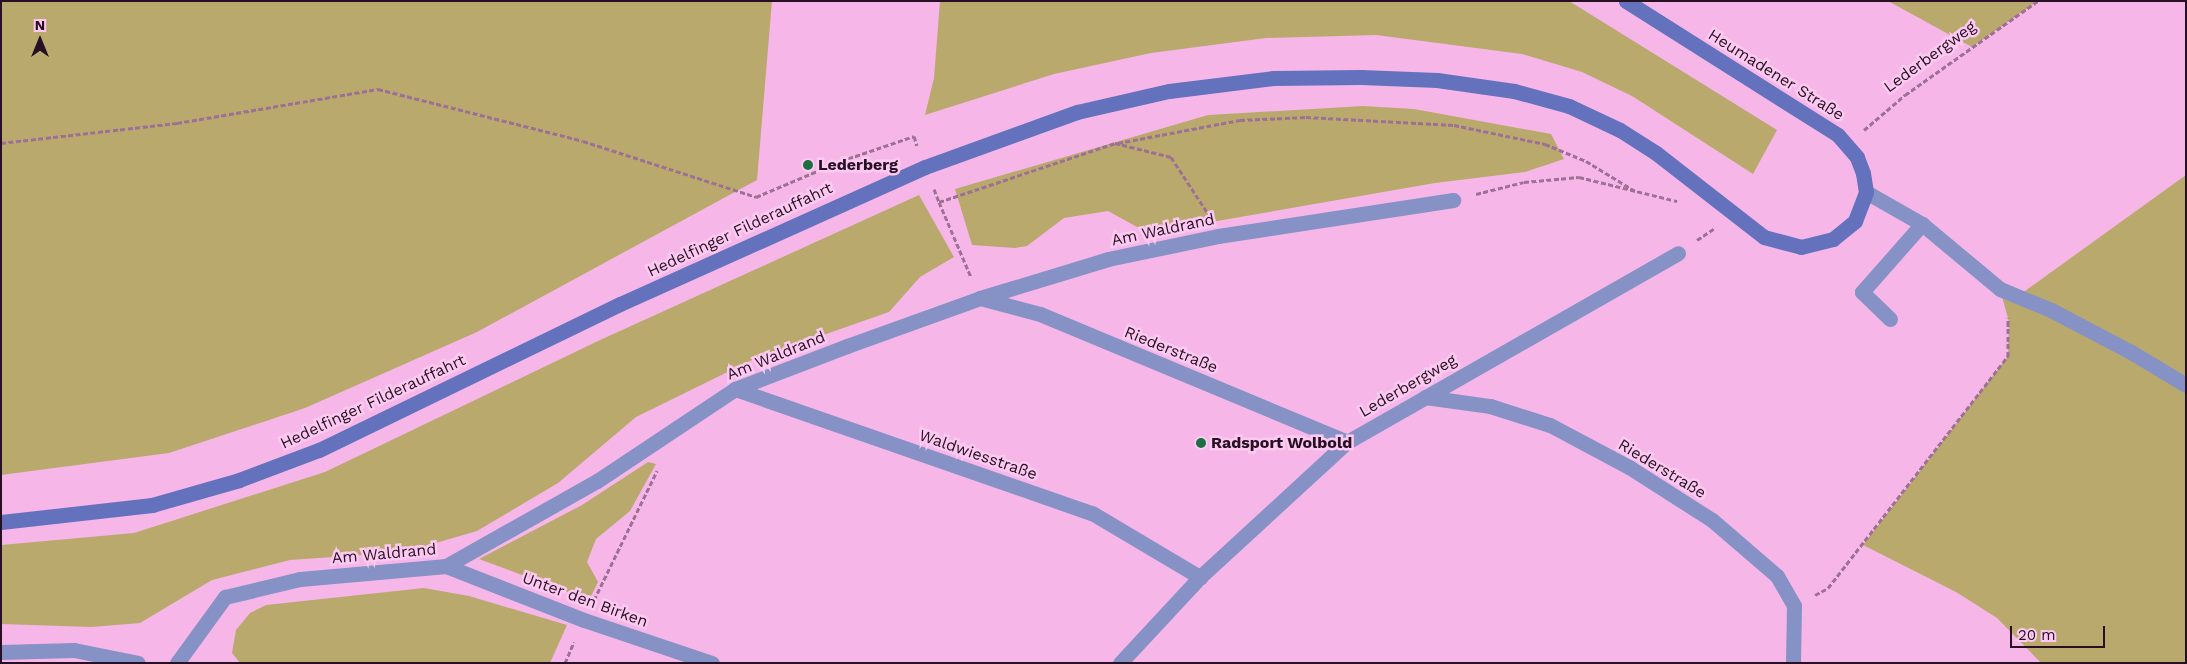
<!DOCTYPE html>
<html>
<head>
<meta charset="utf-8">
<style>
  body { margin:0 }
  #map { position:relative; width:2187px; height:664px; overflow:hidden; background:#f6b7e8; font-family:"Work Sans",sans-serif }
  div>[style] { position:absolute }
  .green>* { inset:0; background:#b9a96d }
  .path>* { height:3px; margin-top:-1.5px; transform-origin:0; background:repeating-linear-gradient(90deg,#9e7095 0 5px,transparent 0 7.5px) }
  .service>* { height:15px; margin:-7.5px; padding:0 7.5px; transform-origin:7.5px; border-radius:7.5px; background:#8692c5 }
  .minor>* { height:15px; margin:-7.5px; padding:0 7.5px; transform-origin:7.5px; border-radius:7.5px; background:#8692c5 }
  .tertiary>* { height:15px; margin:-7.5px; padding:0 7.5px; transform-origin:7.5px; border-radius:7.5px; background:#8692c5 }
  .secondary>* { height:15px; margin:-7.5px; padding:0 7.5px; transform-origin:7.5px; border-radius:7.5px; background:#6472bd }
  .dots>* { width:14px; height:14px; translate:-50% -50%; box-sizing:border-box; border:2px solid #fcc9f1; border-radius:50% }
  span { translate:-50% -50%; white-space:nowrap; text-align:center; line-height:1.15; -webkit-text-stroke:5px #fcc9f1; paint-order:stroke }
  .street-label { font-size:16px; color:#271023 }
  .poi-label { font-size:16px; color:#271023; font-weight:700 }
  .left { translate:0 -50%; text-align:left }
  .frame { position:absolute; inset:0; border:2px solid #271023; pointer-events:none }
  .north { position:absolute; left:15px; top:15px; width:50px; height:50px; -webkit-text-stroke:4px #fcc9f1; paint-order:stroke; rotate:0deg; font-size:14px; font-weight:700; line-height:20px; text-align:center; color:#271023 }
  .north::after { content:''; display:block; margin:auto; width:18px; height:22px; background:#271023; clip-path:polygon(50% 0,100% 100%,50% 72%,0 100%) }
  .scale { position:absolute; left:2010px; top:626px; width:95px; height:22px; box-sizing:border-box; border:2px solid #271023; border-top:0; padding-left:6px; font-size:15px; line-height:18px; white-space:nowrap; color:#271023; -webkit-text-stroke:4px #fcc9f1; paint-order:stroke }
</style>
</head>
<body>
<div id="map">
  <div class="green">
    <i style="clip-path:polygon(1px 1px,772px 1px,757px 180px,477px 332px,305px 408px,169px 453px,1px 475px)"></i>
    <i style="clip-path:polygon(940px 1px,1569px 1px,1777px 130px,1753px 174px,1632px 96px,1582px 72px,1522px 54px,1376px 35px,1266px 38px,1151px 53px,1054px 74px,925px 115px,934px 78px)"></i>
    <i style="clip-path:polygon(1888px 1px,2038px 1px,1972px 47px)"></i>
    <i style="clip-path:polygon(1363px 106px,1414px 109px,1551px 134px,1564px 159px,1525px 172px,1435px 183px,1148px 233px,1108px 211px,1064px 218px,1027px 246px,1015px 248px,972px 245px,955px 189px,1208px 115px)"></i>
    <i style="clip-path:polygon(2186px 175px,2186px 663px,2041px 663px,1997px 618px,1956px 592px,1863px 545px,2008px 356px,2009px 322px,2000px 289px,2018px 296px)"></i>
    <i style="clip-path:polygon(919px 195px,954px 257px,920px 277px,889px 312px,752px 360px,636px 417px,558px 483px,477px 531px,405px 552px,290px 560px,212px 580px,140px 623px,92px 627px,1px 624px,1px 545px,134px 533px,325px 472px,598px 341px)"></i>
    <i style="clip-path:polygon(648px 462px,656px 464px,630px 511px,596px 539px,587px 562px,598px 582px,589px 600px,479px 559px,582px 505px)"></i>
    <i style="clip-path:polygon(424px 588px,469px 596px,567px 625px,550px 663px,240px 663px,232px 653px,236px 630px,250px 613px,266px 605px)"></i>
  </div>
  <div class="path">
    <i style="left:1864px;top:130px;width:54px;rotate:-40.5deg"></i>
    <i style="left:1905px;top:95px;width:163px;rotate:-35.3deg"></i>
    <i style="left:1px;top:143px;width:177px;rotate:-6.5deg"></i>
    <i style="left:177px;top:123px;width:204px;rotate:-9.6deg"></i>
    <i style="left:378px;top:89px;width:211px;rotate:14.2deg"></i>
    <i style="left:583px;top:141px;width:182px;rotate:17.9deg"></i>
    <i style="left:756px;top:197px;width:92px;rotate:-23deg"></i>
    <i style="left:841px;top:161px;width:77px;rotate:-18.9deg"></i>
    <i style="left:914px;top:136px;width:10px;rotate:73deg"></i>
    <i style="left:1118px;top:143px;width:124px;rotate:-10.7deg"></i>
    <i style="left:1240px;top:120px;width:66px;rotate:-2.6deg"></i>
    <i style="left:1306px;top:117px;width:148px;rotate:3.1deg"></i>
    <i style="left:1454px;top:125px;width:93px;rotate:11.8deg"></i>
    <i style="left:1545px;top:144px;width:44px;rotate:22.5deg"></i>
    <i style="left:1586px;top:161px;width:57px;rotate:31.5deg"></i>
    <i style="left:934px;top:189px;width:14px;rotate:69deg"></i>
    <i style="left:939px;top:202px;width:186px;rotate:-18.5deg"></i>
    <i style="left:1115px;top:143px;width:58px;rotate:14deg"></i>
    <i style="left:1171px;top:157px;width:69px;rotate:56.8deg"></i>
    <i style="left:1476px;top:194px;width:49px;rotate:-14deg"></i>
    <i style="left:1524px;top:182px;width:55px;rotate:-5.2deg"></i>
    <i style="left:1579px;top:177px;width:101px;rotate:13.8deg"></i>
    <i style="left:939px;top:202px;width:82px;rotate:66.9deg"></i>
    <i style="left:1697px;top:240px;width:22px;rotate:-34deg"></i>
    <i style="left:1815px;top:595px;width:15px;rotate:-28deg"></i>
    <i style="left:1828px;top:588px;width:294px;rotate:-52.2deg"></i>
    <i style="left:2008px;top:356px;width:38px;rotate:-90deg"></i>
    <i style="left:594px;top:600px;width:144px;rotate:-64deg"></i>
    <i style="left:565px;top:663px;width:23px;rotate:-67deg"></i>
  </div>
  <div class="service">
    <i style="left:2000px;top:289px;width:55px;rotate:22.4deg"></i>
    <i style="left:2051px;top:310px;width:90px;rotate:27.7deg"></i>
    <i style="left:2131px;top:352px;width:64px;rotate:31deg"></i>
    <i style="left:1890px;top:319px;width:39px;rotate:-136deg"></i>
    <i style="left:1862px;top:292px;width:91px;rotate:-48.6deg"></i>
  </div>
  <div class="minor">
    <i style="left:1866px;top:192px;width:64px;rotate:29.7deg"></i>
    <i style="left:1922px;top:224px;width:102px;rotate:39.8deg"></i>
    <i style="left:980px;top:298px;width:62px;rotate:14.9deg"></i>
    <i style="left:1040px;top:314px;width:333px;rotate:22.6deg"></i>
    <i style="left:735px;top:389px;width:378px;rotate:19.2deg"></i>
    <i style="left:1092px;top:513px;width:126px;rotate:30.7deg"></i>
    <i style="left:1425px;top:397px;width:66px;rotate:7.9deg"></i>
    <i style="left:1490px;top:406px;width:63px;rotate:17.6deg"></i>
    <i style="left:1550px;top:425px;width:89px;rotate:28deg"></i>
    <i style="left:1629px;top:467px;width:98px;rotate:32.6deg"></i>
    <i style="left:1712px;top:520px;width:86px;rotate:40.7deg"></i>
    <i style="left:1777px;top:576px;width:34px;rotate:60deg"></i>
    <i style="left:1794px;top:606px;width:57px;rotate:91deg"></i>
    <i style="left:446px;top:566px;width:148px;rotate:21.4deg"></i>
    <i style="left:584px;top:620px;width:135px;rotate:18.6deg"></i>
    <i style="left:177px;top:663px;width:82px;rotate:-54deg"></i>
    <i style="left:225px;top:597px;width:77px;rotate:-13.5deg"></i>
    <i style="left:300px;top:579px;width:147px;rotate:-5.1deg"></i>
    <i style="left:446px;top:566px;width:173px;rotate:-29.4deg"></i>
    <i style="left:597px;top:481px;width:166px;rotate:-33.7deg"></i>
    <i style="left:735px;top:389px;width:120px;rotate:-21deg"></i>
    <i style="left:847px;top:346px;width:141px;rotate:-19.8deg"></i>
    <i style="left:980px;top:298px;width:134px;rotate:-16.9deg"></i>
    <i style="left:1108px;top:259px;width:112px;rotate:-11.8deg"></i>
    <i style="left:1218px;top:236px;width:238px;rotate:-8.7deg"></i>
    <i style="left:1120px;top:663px;width:117px;rotate:-47.1deg"></i>
    <i style="left:1200px;top:577px;width:200px;rotate:-42.6deg"></i>
    <i style="left:1347px;top:442px;width:381px;rotate:-29.7deg"></i>
  </div>
  <div class="tertiary">
    <i style="left:1px;top:652px;width:73px;rotate:-1.6deg"></i>
    <i style="left:74px;top:650px;width:65px;rotate:11.5deg"></i>
  </div>
  <div class="secondary">
    <i style="left:1px;top:522px;width:152px;rotate:-6.4deg"></i>
    <i style="left:152px;top:505px;width:91px;rotate:-16deg"></i>
    <i style="left:239px;top:480px;width:85px;rotate:-20.6deg"></i>
    <i style="left:319px;top:450px;width:335px;rotate:-25.9deg"></i>
    <i style="left:620px;top:304px;width:334px;rotate:-24.2deg"></i>
    <i style="left:925px;top:167px;width:162px;rotate:-19.9deg"></i>
    <i style="left:1077px;top:112px;width:94px;rotate:-12.9deg"></i>
    <i style="left:1169px;top:91px;width:105px;rotate:-7.1deg"></i>
    <i style="left:1273px;top:78px;width:88px;rotate:-0.7deg"></i>
    <i style="left:1361px;top:77px;width:76px;rotate:2.3deg"></i>
    <i style="left:1437px;top:80px;width:78px;rotate:8.1deg"></i>
    <i style="left:1514px;top:91px;width:57px;rotate:15.3deg"></i>
    <i style="left:1569px;top:106px;width:56px;rotate:25.2deg"></i>
    <i style="left:1620px;top:130px;width:43px;rotate:32.6deg"></i>
    <i style="left:1656px;top:153px;width:137px;rotate:37.9deg"></i>
    <i style="left:1764px;top:237px;width:38px;rotate:15deg"></i>
    <i style="left:1801px;top:247px;width:33px;rotate:-14deg"></i>
    <i style="left:1833px;top:239px;width:28px;rotate:-39deg"></i>
    <i style="left:1855px;top:221px;width:31px;rotate:-69deg"></i>
    <i style="left:1866px;top:192px;width:19px;rotate:-99deg"></i>
    <i style="left:1863px;top:173px;width:17px;rotate:-111deg"></i>
    <i style="left:1857px;top:157px;width:29px;rotate:-131deg"></i>
    <i style="left:1838px;top:135px;width:251px;rotate:-147.7deg"></i>
  </div>
  <div class="dots">
    <i style="left:808px;top:165px;background:#1b6f41"></i>
    <i style="left:1201px;top:443px;background:#1b6f41"></i>
  </div>
  <div class="street-label">
    <span style="left:1930px;top:57px;rotate:-36deg">Lederbergweg</span>
    <span style="left:1776px;top:75px;rotate:32deg">Heumadener Straße</span>
    <span style="left:740px;top:230px;rotate:-25deg">Hedelfinger Filderauffahrt</span>
    <span style="left:1163px;top:230px;rotate:-12deg">Am Waldrand</span>
    <span style="left:1171px;top:350px;rotate:22deg">Riederstraße</span>
    <span style="left:776px;top:356px;rotate:-22deg">Am Waldrand</span>
    <span style="left:1408px;top:386px;rotate:-30deg">Lederbergweg</span>
    <span style="left:373px;top:402px;rotate:-25deg">Hedelfinger Filderauffahrt</span>
    <span style="left:978px;top:455px;rotate:19deg">Waldwiesstraße</span>
    <span style="left:1662px;top:469px;rotate:31deg">Riederstraße</span>
    <span style="left:384px;top:554px;rotate:-5deg">Am Waldrand</span>
    <span style="left:585px;top:600px;rotate:20deg">Unter den Birken</span>
  </div>
  <div class="poi-label">
    <span class="left" style="left:818px;top:165px">Lederberg</span>
    <span class="left" style="left:1211px;top:443px">Radsport Wolbold</span>
  </div>
  <div class="frame"></div>
  <div class="north">N</div>
  <div class="scale">20 m</div>
</div>
</body>
</html>
